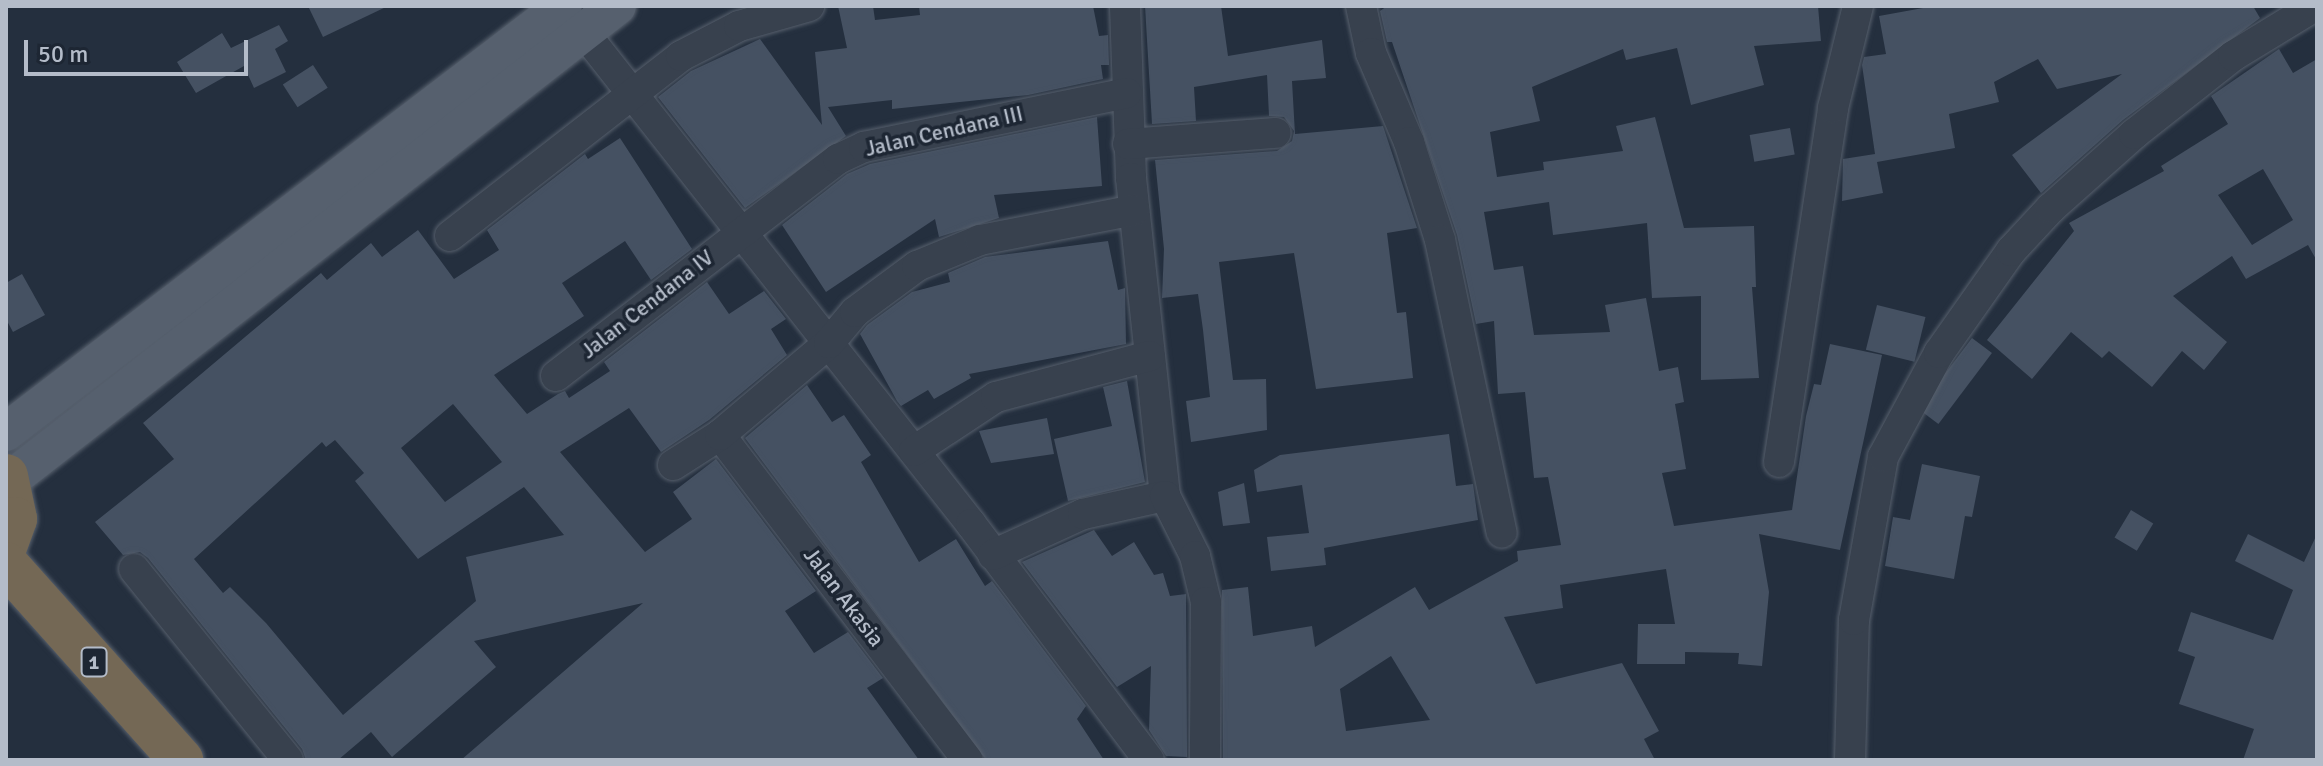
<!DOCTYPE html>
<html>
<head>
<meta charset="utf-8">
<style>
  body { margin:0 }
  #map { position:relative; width:2323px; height:766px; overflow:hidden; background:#242f3e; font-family:Signika,sans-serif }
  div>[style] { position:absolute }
  .building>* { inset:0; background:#455162; transform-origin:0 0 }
  .roads { filter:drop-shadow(0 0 2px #565f6c) drop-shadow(0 0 2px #565f6c) }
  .minor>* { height:30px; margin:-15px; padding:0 15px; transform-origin:15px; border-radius:15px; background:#38414e }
  .major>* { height:38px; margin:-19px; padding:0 19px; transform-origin:19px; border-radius:19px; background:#56606e }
  .highway>* { height:44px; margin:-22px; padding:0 22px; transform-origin:22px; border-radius:22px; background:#746855 }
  span { translate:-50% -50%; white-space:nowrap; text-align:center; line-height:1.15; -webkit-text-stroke:7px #1d2633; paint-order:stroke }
  .shield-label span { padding:2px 6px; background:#1d2633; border:2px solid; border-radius:6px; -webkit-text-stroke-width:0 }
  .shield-label { font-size:20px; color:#b4bcc9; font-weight:700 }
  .street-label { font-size:22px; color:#b4bcc9 }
  .frame { position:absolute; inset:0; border:8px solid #b4bcc9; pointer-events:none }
  .scale { position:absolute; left:24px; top:40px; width:224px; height:36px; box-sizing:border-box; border:4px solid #b4bcc9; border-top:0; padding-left:10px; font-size:24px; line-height:28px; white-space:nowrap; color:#b4bcc9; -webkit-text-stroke:6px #1d2633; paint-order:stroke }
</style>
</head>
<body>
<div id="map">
  <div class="building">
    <i style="clip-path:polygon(308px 6px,388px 6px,323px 37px)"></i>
    <i style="clip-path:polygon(838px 6px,873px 6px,875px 20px,920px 15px,919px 6px,1093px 6px,1099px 36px,1108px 35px,1109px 65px,1101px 65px,1103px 79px,1028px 95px,892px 109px,892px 100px,828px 107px,846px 136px,745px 208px,658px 97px,691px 71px,760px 39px,822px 125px,815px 52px,847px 48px)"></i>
    <i style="clip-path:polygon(1145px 6px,1221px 6px,1228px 56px,1322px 40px,1326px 78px,1292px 81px,1295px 134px,1383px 126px,1417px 228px,1387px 233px,1397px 313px,1406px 312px,1413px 378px,1316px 389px,1294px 253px,1219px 262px,1233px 380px,1266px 379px,1267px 430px,1191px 442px,1186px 401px,1210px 397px,1203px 330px,1198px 294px,1162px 298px,1164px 249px,1155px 160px,1277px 151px,1292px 141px,1294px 131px,1284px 117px,1269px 116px,1267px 75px,1194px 87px,1196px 121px,1152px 124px)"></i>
    <i style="clip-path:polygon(evenodd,1387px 6px,1818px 6px,1821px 41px,1754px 46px,1764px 85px,1691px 105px,1677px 48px,1626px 60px,1623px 49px,1532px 87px,1540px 121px,1490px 132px,1497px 177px,1544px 170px,1543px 162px,1623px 151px,1616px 126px,1655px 117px,1684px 228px,1754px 226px,1756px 287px,1752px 287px,1759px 378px,1701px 380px,1701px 296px,1652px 298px,1647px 223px,1553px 235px,1549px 202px,1484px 212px,1494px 270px,1523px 266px,1534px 335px,1610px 332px,1605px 305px,1646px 298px,1659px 371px,1678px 367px,1684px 402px,1675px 404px,1686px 469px,1662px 473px,1674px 526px,1792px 510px,1806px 416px,1814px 384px,1821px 385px,1830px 344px,1882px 355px,1840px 550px,1759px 534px,1769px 592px,1762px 666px,1738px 664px,1739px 653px,1685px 652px,1685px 664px,1637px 664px,1638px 624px,1675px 624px,1666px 569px,1560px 585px,1563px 608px,1504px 617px,1536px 684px,1622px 663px,1659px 731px,1644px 739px,1655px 760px,1223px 760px,1222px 590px,1248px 587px,1253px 636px,1312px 626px,1315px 647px,1415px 587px,1429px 610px,1518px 561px,1517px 551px,1561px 545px,1548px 477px,1534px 478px,1525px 392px,1498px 394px,1494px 321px,1476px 324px,1457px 235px,1392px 42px,1387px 42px,1380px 11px,1387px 6px,1391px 656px,1430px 720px,1346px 731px,1340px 689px,1391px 656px)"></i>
    <i style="clip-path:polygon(1934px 6px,2253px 6px,2260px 18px,2123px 120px,2041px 193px,2012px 155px,2122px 74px,2057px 89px,2038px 59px,1994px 82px,1999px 102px,1949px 114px,1955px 148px,1877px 162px,1883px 193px,1842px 201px,1843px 159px,1875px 154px,1862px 65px,1864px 57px,1886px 54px,1879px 16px)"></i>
    <i style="clip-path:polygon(279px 25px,288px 41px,275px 49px,286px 72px,254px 88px,244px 66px,196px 93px,177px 62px,222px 33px,231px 48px)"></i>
    <i style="clip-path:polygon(evenodd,2279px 49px,2293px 73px,2317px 59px,2317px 261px,2308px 245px,2246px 279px,2232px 256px,2173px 296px,2227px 342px,2204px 370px,2182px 351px,2152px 387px,2109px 351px,2102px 358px,2071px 332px,2032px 379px,1987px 340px,2074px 231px,2069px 223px,2164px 171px,2161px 166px,2228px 124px,2211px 96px,2279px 49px,2263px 169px,2293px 220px,2252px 245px,2218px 195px,2263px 169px)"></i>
    <i style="left:313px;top:65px;width:27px;height:36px;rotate:57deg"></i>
    <i style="clip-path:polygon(1097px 117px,1102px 186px,994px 195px,999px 218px,939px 237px,935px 219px,826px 292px,782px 225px,847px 174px,870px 164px)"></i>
    <i style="left:1790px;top:128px;width:27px;height:41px;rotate:80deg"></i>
    <i style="clip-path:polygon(evenodd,620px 138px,692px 249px,651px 280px,625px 241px,562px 283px,584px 316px,494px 375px,527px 414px,558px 394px,565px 391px,569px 398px,610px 371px,604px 362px,707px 282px,729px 314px,764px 291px,786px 319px,771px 329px,787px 355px,709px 420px,661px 452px,629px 408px,560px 452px,645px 552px,692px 519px,673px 492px,716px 459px,816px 591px,785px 611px,814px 653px,848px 632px,883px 678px,867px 688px,919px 760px,461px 760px,643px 603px,474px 641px,496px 667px,392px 757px,371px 732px,338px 760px,306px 760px,302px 749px,148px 558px,140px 552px,123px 555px,95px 522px,174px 459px,143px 423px,321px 273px,327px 280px,371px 243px,382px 257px,418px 230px,454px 279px,499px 250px,487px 230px,585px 154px,588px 159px,620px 138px,453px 404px,502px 462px,445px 502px,401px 448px,453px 404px,620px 138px,335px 440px,364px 473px,355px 481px,418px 559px,524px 487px,564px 535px,466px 557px,476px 601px,343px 715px,266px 623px,230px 587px,223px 593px,194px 559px,322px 442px,326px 447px,335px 440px)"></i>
    <i style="clip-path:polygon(1108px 241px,1118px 290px,1125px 288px,1126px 344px,969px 374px,971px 378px,934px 399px,928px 390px,901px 406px,897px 401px,860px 334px,867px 325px,912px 292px,950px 282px,948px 273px,985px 257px)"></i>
    <i style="clip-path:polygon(22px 274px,45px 315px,13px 332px,6px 319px,6px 283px)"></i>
    <i style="left:1877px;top:305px;width:50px;height:46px;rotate:14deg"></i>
    <i style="left:1972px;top:338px;width:25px;height:89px;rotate:37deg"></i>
    <i style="clip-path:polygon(1127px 381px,1145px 482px,1068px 501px,1054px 439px,1112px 426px,1103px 387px)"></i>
    <i style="clip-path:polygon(807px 385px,832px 422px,844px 415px,871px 455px,861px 462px,919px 562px,956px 539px,985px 586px,992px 581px,1086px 706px,1077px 719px,1104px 760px,986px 760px,745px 438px)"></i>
    <i style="clip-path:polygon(1047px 418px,1054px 454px,991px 463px,979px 431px)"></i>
    <i style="clip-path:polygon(1449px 434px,1456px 486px,1473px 484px,1478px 520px,1324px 548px,1326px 565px,1271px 571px,1267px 537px,1309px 533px,1302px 485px,1257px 492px,1254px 470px,1280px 455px)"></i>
    <i style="clip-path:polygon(1922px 464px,1980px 476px,1972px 517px,1965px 516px,1954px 579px,1885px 566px,1893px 517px,1910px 520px)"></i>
    <i style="clip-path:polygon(1244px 483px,1250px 523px,1223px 526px,1218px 492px)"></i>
    <i style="left:2131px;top:510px;width:26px;height:32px;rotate:31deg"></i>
    <i style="clip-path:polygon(1094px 530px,1112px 556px,1134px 542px,1154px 575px,1163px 573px,1170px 596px,1186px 594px,1187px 757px,1166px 756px,1149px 730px,1151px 666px,1117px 687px,1022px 562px)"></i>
    <i style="clip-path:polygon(2248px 534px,2304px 562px,2317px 534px,2317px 760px,2243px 760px,2254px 729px,2179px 704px,2195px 657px,2178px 651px,2191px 612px,2273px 640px,2293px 590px,2235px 561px)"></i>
  </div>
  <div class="roads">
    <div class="minor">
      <i style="left:1125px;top:6px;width:172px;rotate:88deg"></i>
      <i style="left:1131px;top:178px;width:320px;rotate:83.9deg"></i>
      <i style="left:1361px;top:6px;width:48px;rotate:78deg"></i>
      <i style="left:1371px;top:53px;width:97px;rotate:66.9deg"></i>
      <i style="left:1409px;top:142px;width:103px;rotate:72.4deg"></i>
      <i style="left:1440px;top:240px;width:299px;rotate:78.1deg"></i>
      <i style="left:571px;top:16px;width:647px;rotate:51.78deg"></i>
      <i style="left:971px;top:524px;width:296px;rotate:53deg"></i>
      <i style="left:1128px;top:144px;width:148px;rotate:-4.3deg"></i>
      <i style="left:450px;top:236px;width:293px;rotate:-37.9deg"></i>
      <i style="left:681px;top:56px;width:65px;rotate:-27.3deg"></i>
      <i style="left:739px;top:26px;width:73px;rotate:-15.9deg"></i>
      <i style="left:556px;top:376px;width:356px;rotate:-37.6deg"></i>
      <i style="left:838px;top:159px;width:29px;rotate:-25deg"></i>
      <i style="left:864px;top:147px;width:268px;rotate:-11.6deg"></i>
      <i style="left:720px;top:435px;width:409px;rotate:52.7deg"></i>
      <i style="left:914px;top:451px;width:98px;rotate:-33.4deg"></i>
      <i style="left:996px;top:397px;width:159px;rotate:-14.9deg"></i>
      <i style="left:1779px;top:462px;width:358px;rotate:-81.3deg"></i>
      <i style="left:1833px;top:108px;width:105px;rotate:-76.2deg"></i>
      <i style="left:673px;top:465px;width:56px;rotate:-32.6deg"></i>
      <i style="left:720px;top:435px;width:143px;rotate:-40.2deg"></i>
      <i style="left:829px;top:343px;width:40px;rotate:-50deg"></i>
      <i style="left:855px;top:312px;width:77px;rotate:-36.6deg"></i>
      <i style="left:917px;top:266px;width:68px;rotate:-22.4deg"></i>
      <i style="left:980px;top:240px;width:157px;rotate:-11deg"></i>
      <i style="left:993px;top:555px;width:99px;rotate:-24.5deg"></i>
      <i style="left:1083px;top:514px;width:84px;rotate:-12.4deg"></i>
      <i style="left:1165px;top:496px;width:67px;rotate:63.4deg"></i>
      <i style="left:1195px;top:556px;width:47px;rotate:76.6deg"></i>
      <i style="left:1206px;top:602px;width:158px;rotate:90.4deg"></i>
      <i style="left:134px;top:569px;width:245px;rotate:51.1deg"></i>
      <i style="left:1850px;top:760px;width:140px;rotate:-88.4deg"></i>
      <i style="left:1854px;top:620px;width:166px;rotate:-79.9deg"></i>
      <i style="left:1883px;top:457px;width:118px;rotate:-61.7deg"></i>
      <i style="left:1939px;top:353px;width:125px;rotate:-54.8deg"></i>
      <i style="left:2011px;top:251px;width:59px;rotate:-47.1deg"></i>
      <i style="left:2051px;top:208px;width:111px;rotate:-41.7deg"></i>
      <i style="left:2134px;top:134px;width:126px;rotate:-38.2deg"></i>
      <i style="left:2233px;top:56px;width:96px;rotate:-31.4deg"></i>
    </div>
    <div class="major">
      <i style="left:6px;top:432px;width:701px;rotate:-37.41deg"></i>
      <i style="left:10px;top:480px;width:770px;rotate:-37.99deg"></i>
    </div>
    <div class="highway">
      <i style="left:6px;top:476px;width:44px;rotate:78.2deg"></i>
      <i style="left:15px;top:519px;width:27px;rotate:110deg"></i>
      <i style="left:6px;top:564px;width:263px;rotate:48.2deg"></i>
    </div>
  </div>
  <div class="shield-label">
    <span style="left:94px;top:662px">1</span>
  </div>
  <div class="street-label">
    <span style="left:944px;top:131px;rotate:-13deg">Jalan Cendana III</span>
    <span style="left:647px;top:304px;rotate:-38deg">Jalan Cendana IV</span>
    <span style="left:844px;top:597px;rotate:53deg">Jalan Akasia</span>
  </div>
  <div class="frame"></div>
  <div class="scale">50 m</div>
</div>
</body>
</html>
